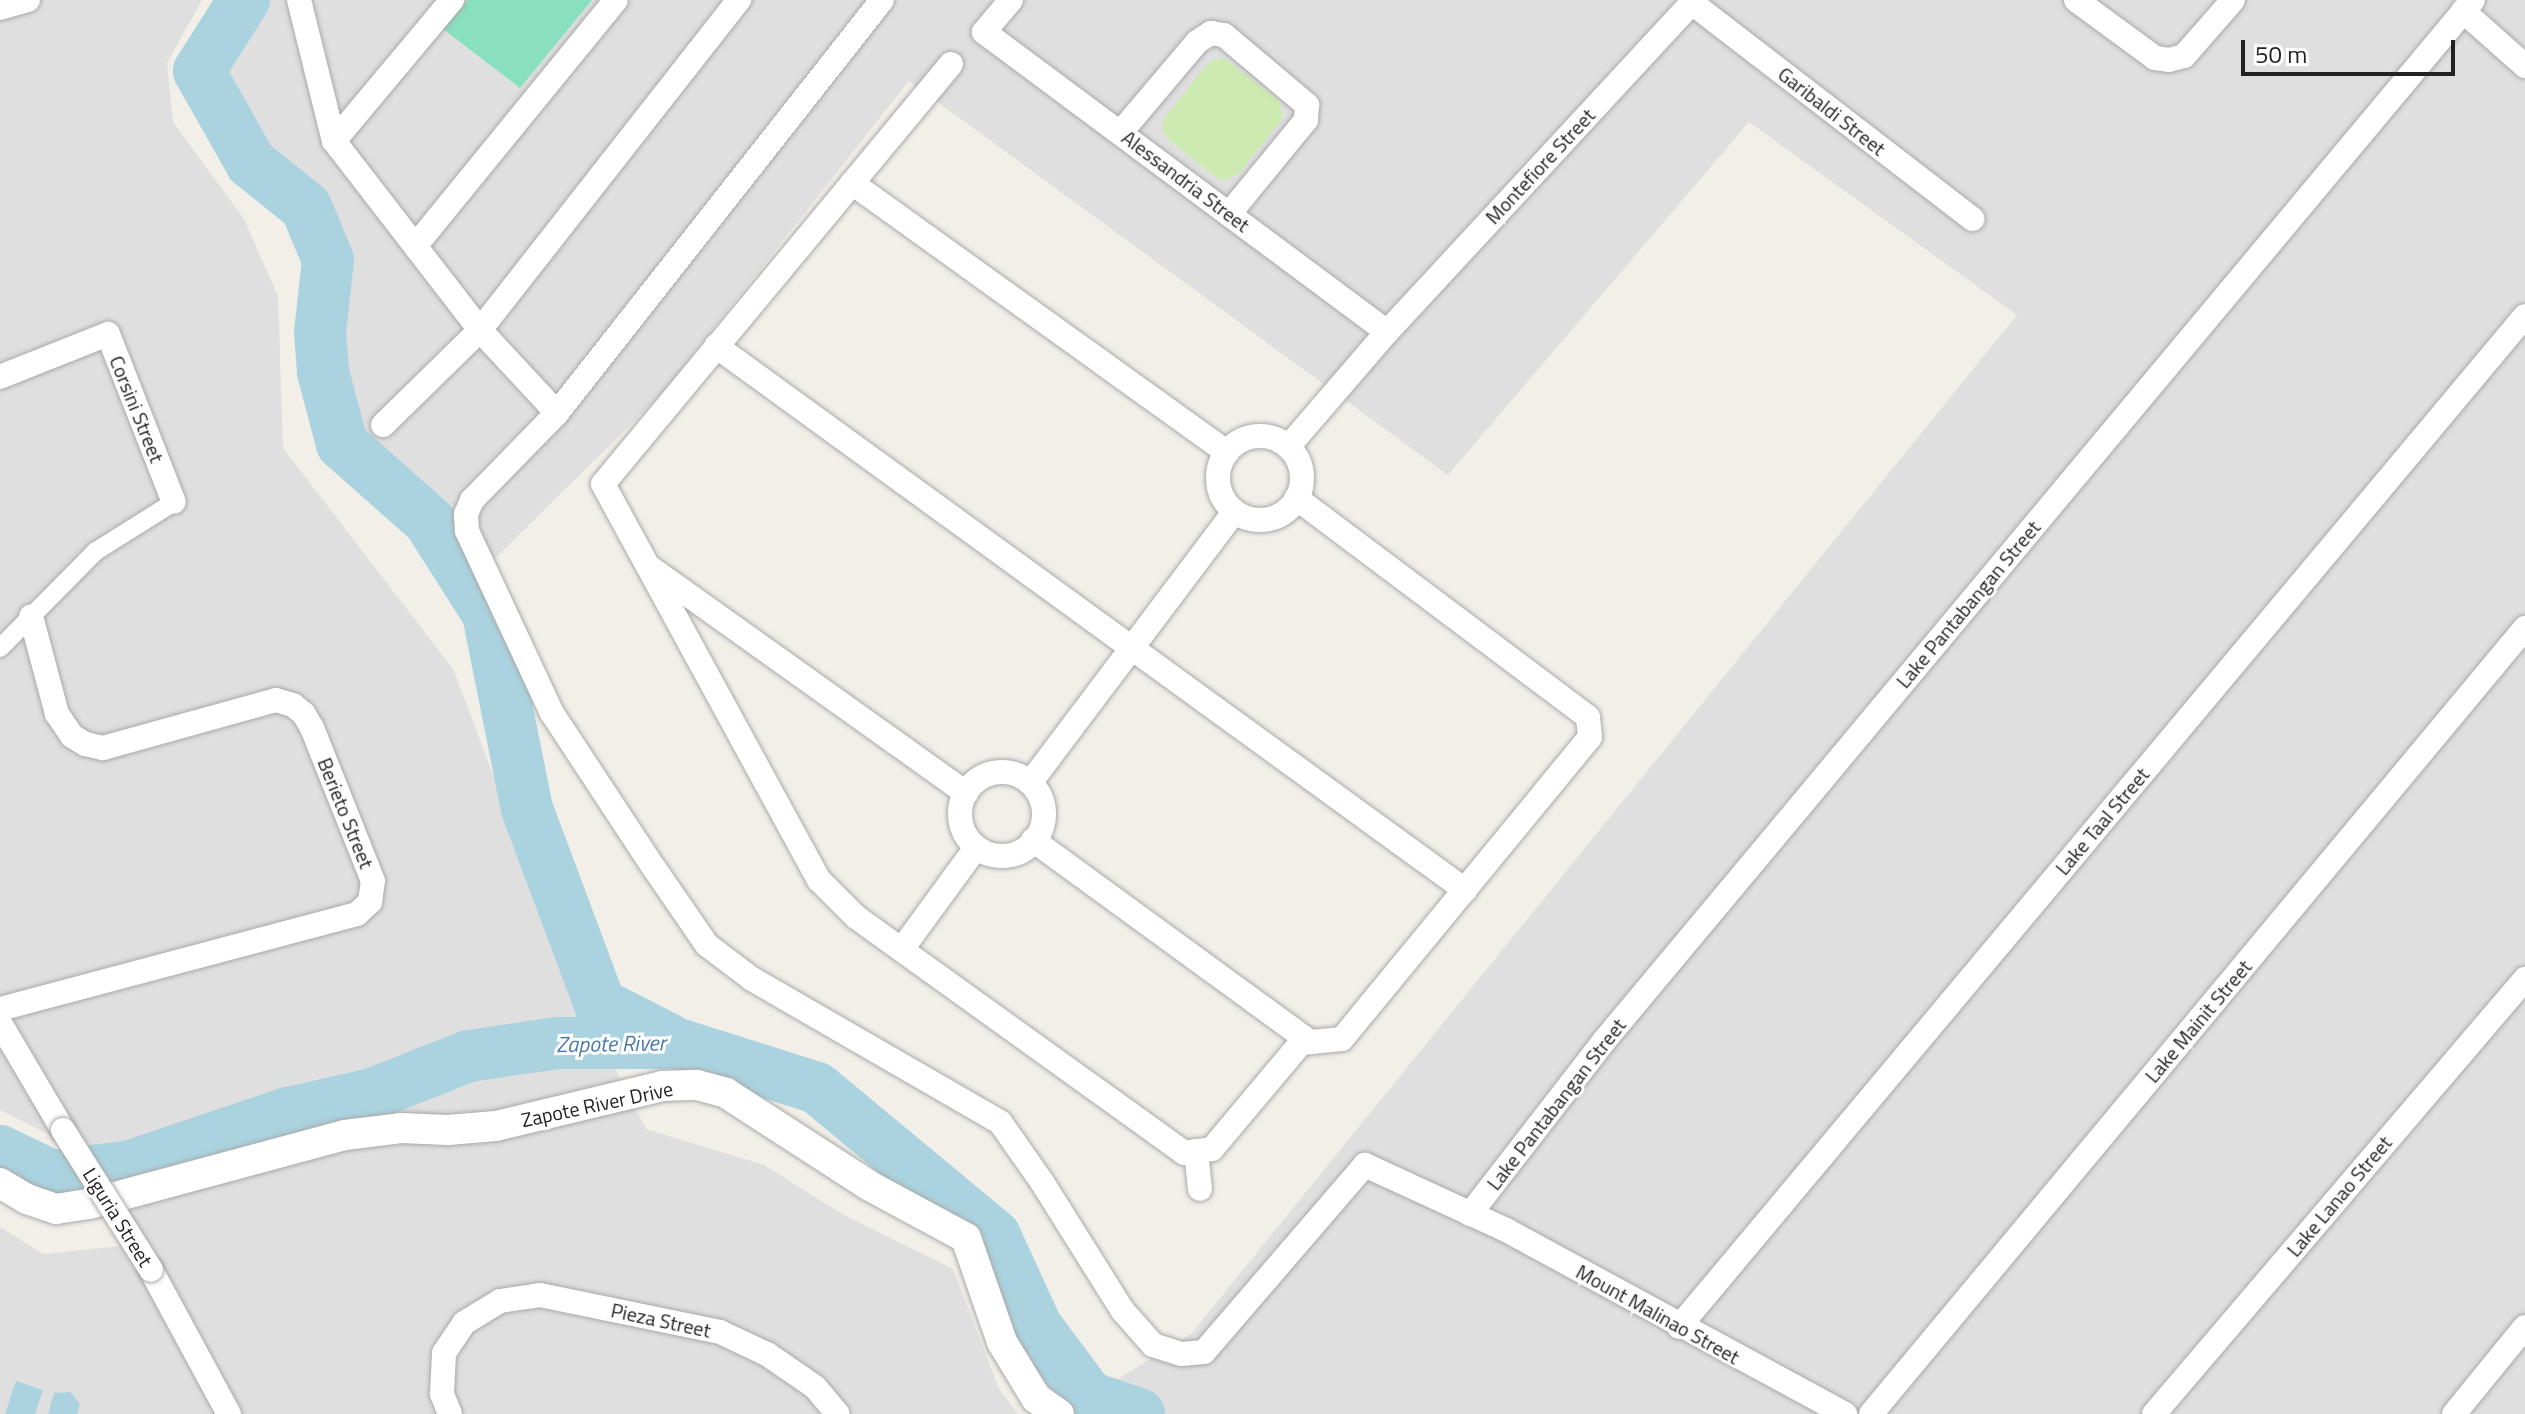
<!DOCTYPE html>
<html>
<head>
<meta charset="utf-8">
<style>
  body { margin:0 }
  #map { position:relative; width:2525px; height:1414px; overflow:hidden; background:#f2efe9; font-family:"Titillium Web",sans-serif }
  div>[style] { position:absolute }
  .residential>* { inset:0; background:#e0dfdf }
  .grass>* { inset:0; background:#cdebb0 }
  .pitch>* { inset:0; background:#88e0be }
  .water>* { inset:0; background:#aad3df }
  .river>* { height:52px; margin:-26px; padding:0 26px; transform-origin:26px; border-radius:26px; background:#aad3df }
  .roads { filter:drop-shadow(0 0 2px #a9a9a9) drop-shadow(0 0 2px #a9a9a9) }
  .pedestrian>* { height:18px; margin:-9px; padding:0 9px; transform-origin:9px; border-radius:9px; background:#fff }
  .minor>* { height:24px; margin:-12px; padding:0 12px; transform-origin:12px; border-radius:12px; background:#fff }
  .minor>.ring { margin:-12px; padding:0; box-sizing:content-box; background:none; border:24px solid #fff; border-radius:50% }
  .tertiary>* { height:30px; margin:-15px; padding:0 15px; transform-origin:15px; border-radius:15px; background:#fff }
  .bridges { filter:drop-shadow(0 0 2px #a9a9a9) drop-shadow(0 0 2px #a9a9a9) }
  .minor-bridge>* { height:24px; margin:-12px; padding:0 12px; transform-origin:12px; border-radius:12px; background:#fff }
  span { translate:-50% -50%; white-space:nowrap; text-align:center; line-height:1.15; -webkit-text-stroke:6px #fff; paint-order:stroke }
  .street-label { font-size:20px; color:#222 }
  .water-label { font-size:22px; color:#4a7aab; font-style:italic }
  .scale { position:absolute; left:2241px; top:40px; width:214px; height:36px; box-sizing:border-box; border:4px solid #222; border-top:0; padding-left:10px; font-size:24px; line-height:28px; white-space:nowrap; color:#222; -webkit-text-stroke:6px #fff; paint-order:stroke }
</style>
</head>
<body>
<div id="map">
  <div class="residential">
    <i style="clip-path:polygon(0 0,202px 0,167px 63px,173px 122px,244px 219px,278px 296px,283px 448px,453px 669px,574px 988px,646px 1129px,764px 1165px,842px 1214px,953px 1269px,999px 1389px,1018px 1414px,0 1414px,0 1227px,43px 1254px,121px 1246px,87px 1185px,50px 1135px,0 1110px)"></i>
    <i style="clip-path:polygon(244px 0,2525px 0,2525px 1414px,1139px 1414px,1089px 1397px,1191px 1334px,2017px 315px,1749px 122px,1448px 475px,909px 81px,660px 396px,469px 584px,429px 521px,342px 444px,323px 372px,320px 332px,328px 260px,306px 207px,251px 163px,199px 71px)"></i>
  </div>
  <div class="grass">
    <i style="clip-path:polygon(1224px 58px,1279px 101px,1283px 118px,1239px 173px,1226px 180px,1217px 178px,1168px 139px,1162px 129px,1163px 120px,1205px 67px,1213px 60px)"></i>
  </div>
  <div class="pitch">
    <i style="clip-path:polygon(468px 0,592px 0,520px 88px,443px 29px)"></i>
  </div>
  <div class="water">
    <i style="clip-path:polygon(16px 1381px,43px 1390px,35px 1414px,5px 1414px)"></i>
    <i style="clip-path:polygon(70px 1392px,80px 1404px,77px 1414px,48px 1414px,54px 1393px)"></i>
  </div>
  <div class="river">
    <i style="left:244px;top:0;width:84px;rotate:122.4deg"></i>
    <i style="left:199px;top:71px;width:106px;rotate:60.5deg"></i>
    <i style="left:251px;top:163px;width:70px;rotate:38.7deg"></i>
    <i style="left:306px;top:207px;width:57px;rotate:67.5deg"></i>
    <i style="left:328px;top:260px;width:72px;rotate:96.3deg"></i>
    <i style="left:320px;top:332px;width:40px;rotate:85.7deg"></i>
    <i style="left:323px;top:372px;width:74px;rotate:75.2deg"></i>
    <i style="left:342px;top:444px;width:116px;rotate:41.5deg"></i>
    <i style="left:429px;top:521px;width:110px;rotate:57.6deg"></i>
    <i style="left:488px;top:614px;width:199px;rotate:78.7deg"></i>
    <i style="left:527px;top:809px;width:208px;rotate:69.5deg"></i>
    <i style="left:600px;top:1004px;width:76px;rotate:27.2deg"></i>
    <i style="left:0;top:1151px;width:58px;rotate:25.7deg"></i>
    <i style="left:52px;top:1176px;width:80px;rotate:-7.2deg"></i>
    <i style="left:131px;top:1166px;width:166px;rotate:-18.7deg"></i>
    <i style="left:288px;top:1113px;width:86px;rotate:-12.7deg"></i>
    <i style="left:372px;top:1094px;width:104px;rotate:-21.4deg"></i>
    <i style="left:469px;top:1056px;width:90px;rotate:-8.3deg"></i>
    <i style="left:558px;top:1043px;width:117px"></i>
    <i style="left:675px;top:1043px;width:149px;rotate:17.6deg"></i>
    <i style="left:817px;top:1088px;width:231px;rotate:39.7deg"></i>
    <i style="left:995px;top:1236px;width:99px;rotate:65.5deg"></i>
    <i style="left:1036px;top:1326px;width:89px;rotate:53.3deg"></i>
    <i style="left:1089px;top:1397px;width:53px;rotate:18.8deg"></i>
  </div>
  <div class="roads">
    <div class="pedestrian">
      <i style="left:0;top:648px;width:136px;rotate:-45.3deg"></i>
      <i style="left:96px;top:551px;width:92px;rotate:-32.1deg"></i>
    </div>
    <div class="minor">
      <i style="left:299px;top:0;width:145px;rotate:76.1deg"></i>
      <i style="left:334px;top:141px;width:239px;rotate:52.3deg"></i>
      <i style="left:480px;top:330px;width:113px;rotate:47.1deg"></i>
      <i style="left:882px;top:0;width:526px;rotate:128.2deg"></i>
      <i style="left:557px;top:413px;width:122px;rotate:134.3deg"></i>
      <i style="left:472px;top:500px;width:15px;rotate:113deg"></i>
      <i style="left:466px;top:514px;width:17px;rotate:87deg"></i>
      <i style="left:467px;top:531px;width:201px;rotate:65deg"></i>
      <i style="left:552px;top:713px;width:186px;rotate:56.7deg"></i>
      <i style="left:654px;top:868px;width:93px;rotate:55.5deg"></i>
      <i style="left:707px;top:945px;width:56px;rotate:37.1deg"></i>
      <i style="left:752px;top:979px;width:286px;rotate:30deg"></i>
      <i style="left:1000px;top:1122px;width:73px;rotate:55deg"></i>
      <i style="left:1042px;top:1182px;width:152px;rotate:57.9deg"></i>
      <i style="left:1123px;top:1311px;width:45px;rotate:48.6deg"></i>
      <i style="left:1153px;top:1345px;width:29px;rotate:18deg"></i>
      <i style="left:1181px;top:1354px;width:23px;rotate:-5deg"></i>
      <i style="left:1204px;top:1352px;width:247px;rotate:-49.3deg"></i>
      <i style="left:1365px;top:1165px;width:155px;rotate:24.7deg"></i>
      <i style="left:1506px;top:1230px;width:386px;rotate:28.5deg"></i>
      <i style="left:1011px;top:0;width:42px;rotate:130.2deg"></i>
      <i style="left:984px;top:32px;width:502px;rotate:36.66deg"></i>
      <i style="left:2076px;top:0;width:98px;rotate:36.3deg"></i>
      <i style="left:2155px;top:58px;width:14px;rotate:8deg"></i>
      <i style="left:2169px;top:60px;width:16px;rotate:-15deg"></i>
      <i style="left:2184px;top:56px;width:74px;rotate:-48.8deg"></i>
      <i style="left:1692px;top:3px;width:354px;rotate:37.6deg"></i>
      <i style="left:0;top:8px;width:29px;rotate:-16deg"></i>
      <i style="left:2463px;top:11px;width:83px;rotate:41.6deg"></i>
      <i style="left:951px;top:64px;width:545px;rotate:129.64deg"></i>
      <i style="left:603px;top:484px;width:451px;rotate:61.4deg"></i>
      <i style="left:819px;top:880px;width:52px;rotate:45deg"></i>
      <i style="left:856px;top:917px;width:404px;rotate:35.7deg"></i>
      <i style="left:1184px;top:1153px;width:28px;rotate:-8deg"></i>
      <i style="left:1212px;top:1149px;width:138px;rotate:-50deg"></i>
      <i style="left:1301px;top:1043px;width:41px;rotate:-5.6deg"></i>
      <i style="left:1342px;top:1039px;width:391px;rotate:-50.6deg"></i>
      <i style="left:1590px;top:737px;width:20px;rotate:-96deg"></i>
      <i style="left:1588px;top:717px;width:365px;rotate:-143.1deg"></i>
      <i style="left:1121px;top:132px;width:118px;rotate:-49.8deg"></i>
      <i style="left:1197px;top:42px;width:17px;rotate:-33deg"></i>
      <i style="left:1211px;top:33px;width:13px;rotate:9deg"></i>
      <i style="left:1224px;top:35px;width:109px;rotate:40.1deg"></i>
      <i style="left:1307px;top:105px;width:15px;rotate:94deg"></i>
      <i style="left:1306px;top:120px;width:122px;rotate:129.3deg"></i>
      <i style="left:334px;top:141px;width:184px;rotate:-50.1deg"></i>
      <i style="left:852px;top:183px;width:462px;rotate:35.7deg"></i>
      <i style="left:416px;top:245px;width:316px;rotate:-50.8deg"></i>
      <i style="left:716px;top:346px;width:926px;rotate:35.99deg"></i>
      <i style="left:0;top:377px;width:116px;rotate:-21.7deg"></i>
      <i style="left:108px;top:334px;width:180px;rotate:68.6deg"></i>
      <i style="left:383px;top:425px;width:136px;rotate:-44.4deg"></i>
      <i style="left:480px;top:330px;width:420px;rotate:-51.9deg"></i>
      <i class="ring" style="left:1218px;top:436px;width:60px;height:60px"></i>
      <i style="left:1288px;top:447px;width:152px;rotate:-49.3deg"></i>
      <i style="left:1387px;top:332px;width:452px;rotate:-47.2deg"></i>
      <i style="left:652px;top:569px;width:386px;rotate:35.5deg"></i>
      <i class="ring" style="left:960px;top:772px;width:60px;height:60px"></i>
      <i style="left:1030px;top:783px;width:339px;rotate:-53deg"></i>
      <i style="left:1033px;top:840px;width:343px;rotate:36.1deg"></i>
      <i style="left:902px;top:949px;width:125px;rotate:-53.8deg"></i>
      <i style="left:0;top:1009px;width:369px;rotate:-14.9deg"></i>
      <i style="left:357px;top:914px;width:18px;rotate:-43deg"></i>
      <i style="left:370px;top:902px;width:21px;rotate:-82deg"></i>
      <i style="left:373px;top:881px;width:165px;rotate:-111.7deg"></i>
      <i style="left:312px;top:728px;width:16px;rotate:-120deg"></i>
      <i style="left:304px;top:714px;width:14px;rotate:-141deg"></i>
      <i style="left:293px;top:705px;width:18px;rotate:-164deg"></i>
      <i style="left:276px;top:700px;width:180px;rotate:164.5deg"></i>
      <i style="left:103px;top:748px;width:18px;rotate:-167deg"></i>
      <i style="left:85px;top:744px;width:15px;rotate:-148deg"></i>
      <i style="left:72px;top:736px;width:27px;rotate:-124deg"></i>
      <i style="left:57px;top:714px;width:101px;rotate:-104.9deg"></i>
      <i style="left:0;top:1023px;width:124px;rotate:59.5deg"></i>
      <i style="left:1196px;top:1151px;width:38px;rotate:84deg"></i>
      <i style="left:1470px;top:1214px;width:219px;rotate:-52.2deg"></i>
      <i style="left:1604px;top:1041px;width:1356px;rotate:-50.15deg"></i>
      <i style="left:151px;top:1270px;width:164px;rotate:61.6deg"></i>
      <i style="left:1679px;top:1327px;width:1318px;rotate:-50.08deg"></i>
      <i style="left:450px;top:1414px;width:22px;rotate:-112deg"></i>
      <i style="left:442px;top:1394px;width:41px;rotate:-87.2deg"></i>
      <i style="left:444px;top:1353px;width:36px;rotate:-56deg"></i>
      <i style="left:464px;top:1323px;width:42px;rotate:-31.4deg"></i>
      <i style="left:500px;top:1301px;width:40px;rotate:-8.5deg"></i>
      <i style="left:540px;top:1295px;width:184px;rotate:11.6deg"></i>
      <i style="left:720px;top:1332px;width:52px;rotate:25.1deg"></i>
      <i style="left:767px;top:1354px;width:58px;rotate:34.5deg"></i>
      <i style="left:815px;top:1387px;width:35px;rotate:50deg"></i>
      <i style="left:1871px;top:1414px;width:1023px;rotate:-50.24deg"></i>
      <i style="left:2154px;top:1414px;width:572px;rotate:-49.54deg"></i>
      <i style="left:2454px;top:1414px;width:112px;rotate:-50.8deg"></i>
    </div>
    <div class="tertiary">
      <i style="left:0;top:1183px;width:31px;rotate:31deg"></i>
      <i style="left:27px;top:1199px;width:31px;rotate:19deg"></i>
      <i style="left:56px;top:1209px;width:33px;rotate:-9deg"></i>
      <i style="left:89px;top:1204px;width:265px;rotate:-15.1deg"></i>
      <i style="left:345px;top:1135px;width:56px;rotate:-7.1deg"></i>
      <i style="left:401px;top:1128px;width:47px;rotate:2.4deg"></i>
      <i style="left:448px;top:1130px;width:48px;rotate:-4.8deg"></i>
      <i style="left:496px;top:1126px;width:171px;rotate:-13.5deg"></i>
      <i style="left:662px;top:1086px;width:35px;rotate:-2deg"></i>
      <i style="left:697px;top:1085px;width:30px;rotate:15deg"></i>
      <i style="left:726px;top:1093px;width:169px;rotate:32.9deg"></i>
      <i style="left:868px;top:1185px;width:111px;rotate:28.4deg"></i>
      <i style="left:966px;top:1238px;width:110px;rotate:70.9deg"></i>
      <i style="left:1002px;top:1342px;width:66px;rotate:58.7deg"></i>
      <i style="left:1036px;top:1398px;width:28px;rotate:35deg"></i>
    </div>
  </div>
  <div class="bridges">
    <div class="minor-bridge">
      <i style="left:63px;top:1130px;width:165px;rotate:57.8deg"></i>
    </div>
  </div>
  <div class="street-label">
    <span style="left:1832px;top:111px;rotate:38deg">Garibaldi Street</span>
    <span style="left:1540px;top:166px;rotate:-47deg">Montefiore Street</span>
    <span style="left:1186px;top:181px;rotate:37deg">Alessandria Street</span>
    <span style="left:137px;top:409px;rotate:68deg">Corsini Street</span>
    <span style="left:1968px;top:604px;rotate:-50deg">Lake Pantabangan Street</span>
    <span style="left:346px;top:813px;rotate:68deg">Berieto Street</span>
    <span style="left:2102px;top:821px;rotate:-50deg">Lake Taal Street</span>
    <span style="left:2198px;top:1021px;rotate:-50deg">Lake Mainit Street</span>
    <span style="left:597px;top:1104px;rotate:-12deg">Zapote River Drive</span>
    <span style="left:1556px;top:1104px;rotate:-52deg">Lake Pantabangan Street</span>
    <span style="left:2339px;top:1196px;rotate:-50deg">Lake Lanao Street</span>
    <span style="left:118px;top:1217px;rotate:58deg">Liguria Street</span>
    <span style="left:1658px;top:1314px;rotate:29deg">Mount Malinao Street</span>
    <span style="left:661px;top:1320px;rotate:12deg">Pieza Street</span>
  </div>
  <div class="water-label">
    <span style="left:611px;top:1044px;rotate:-1deg">Zapote River</span>
  </div>
  <div class="scale">50 m</div>
</div>
</body>
</html>
